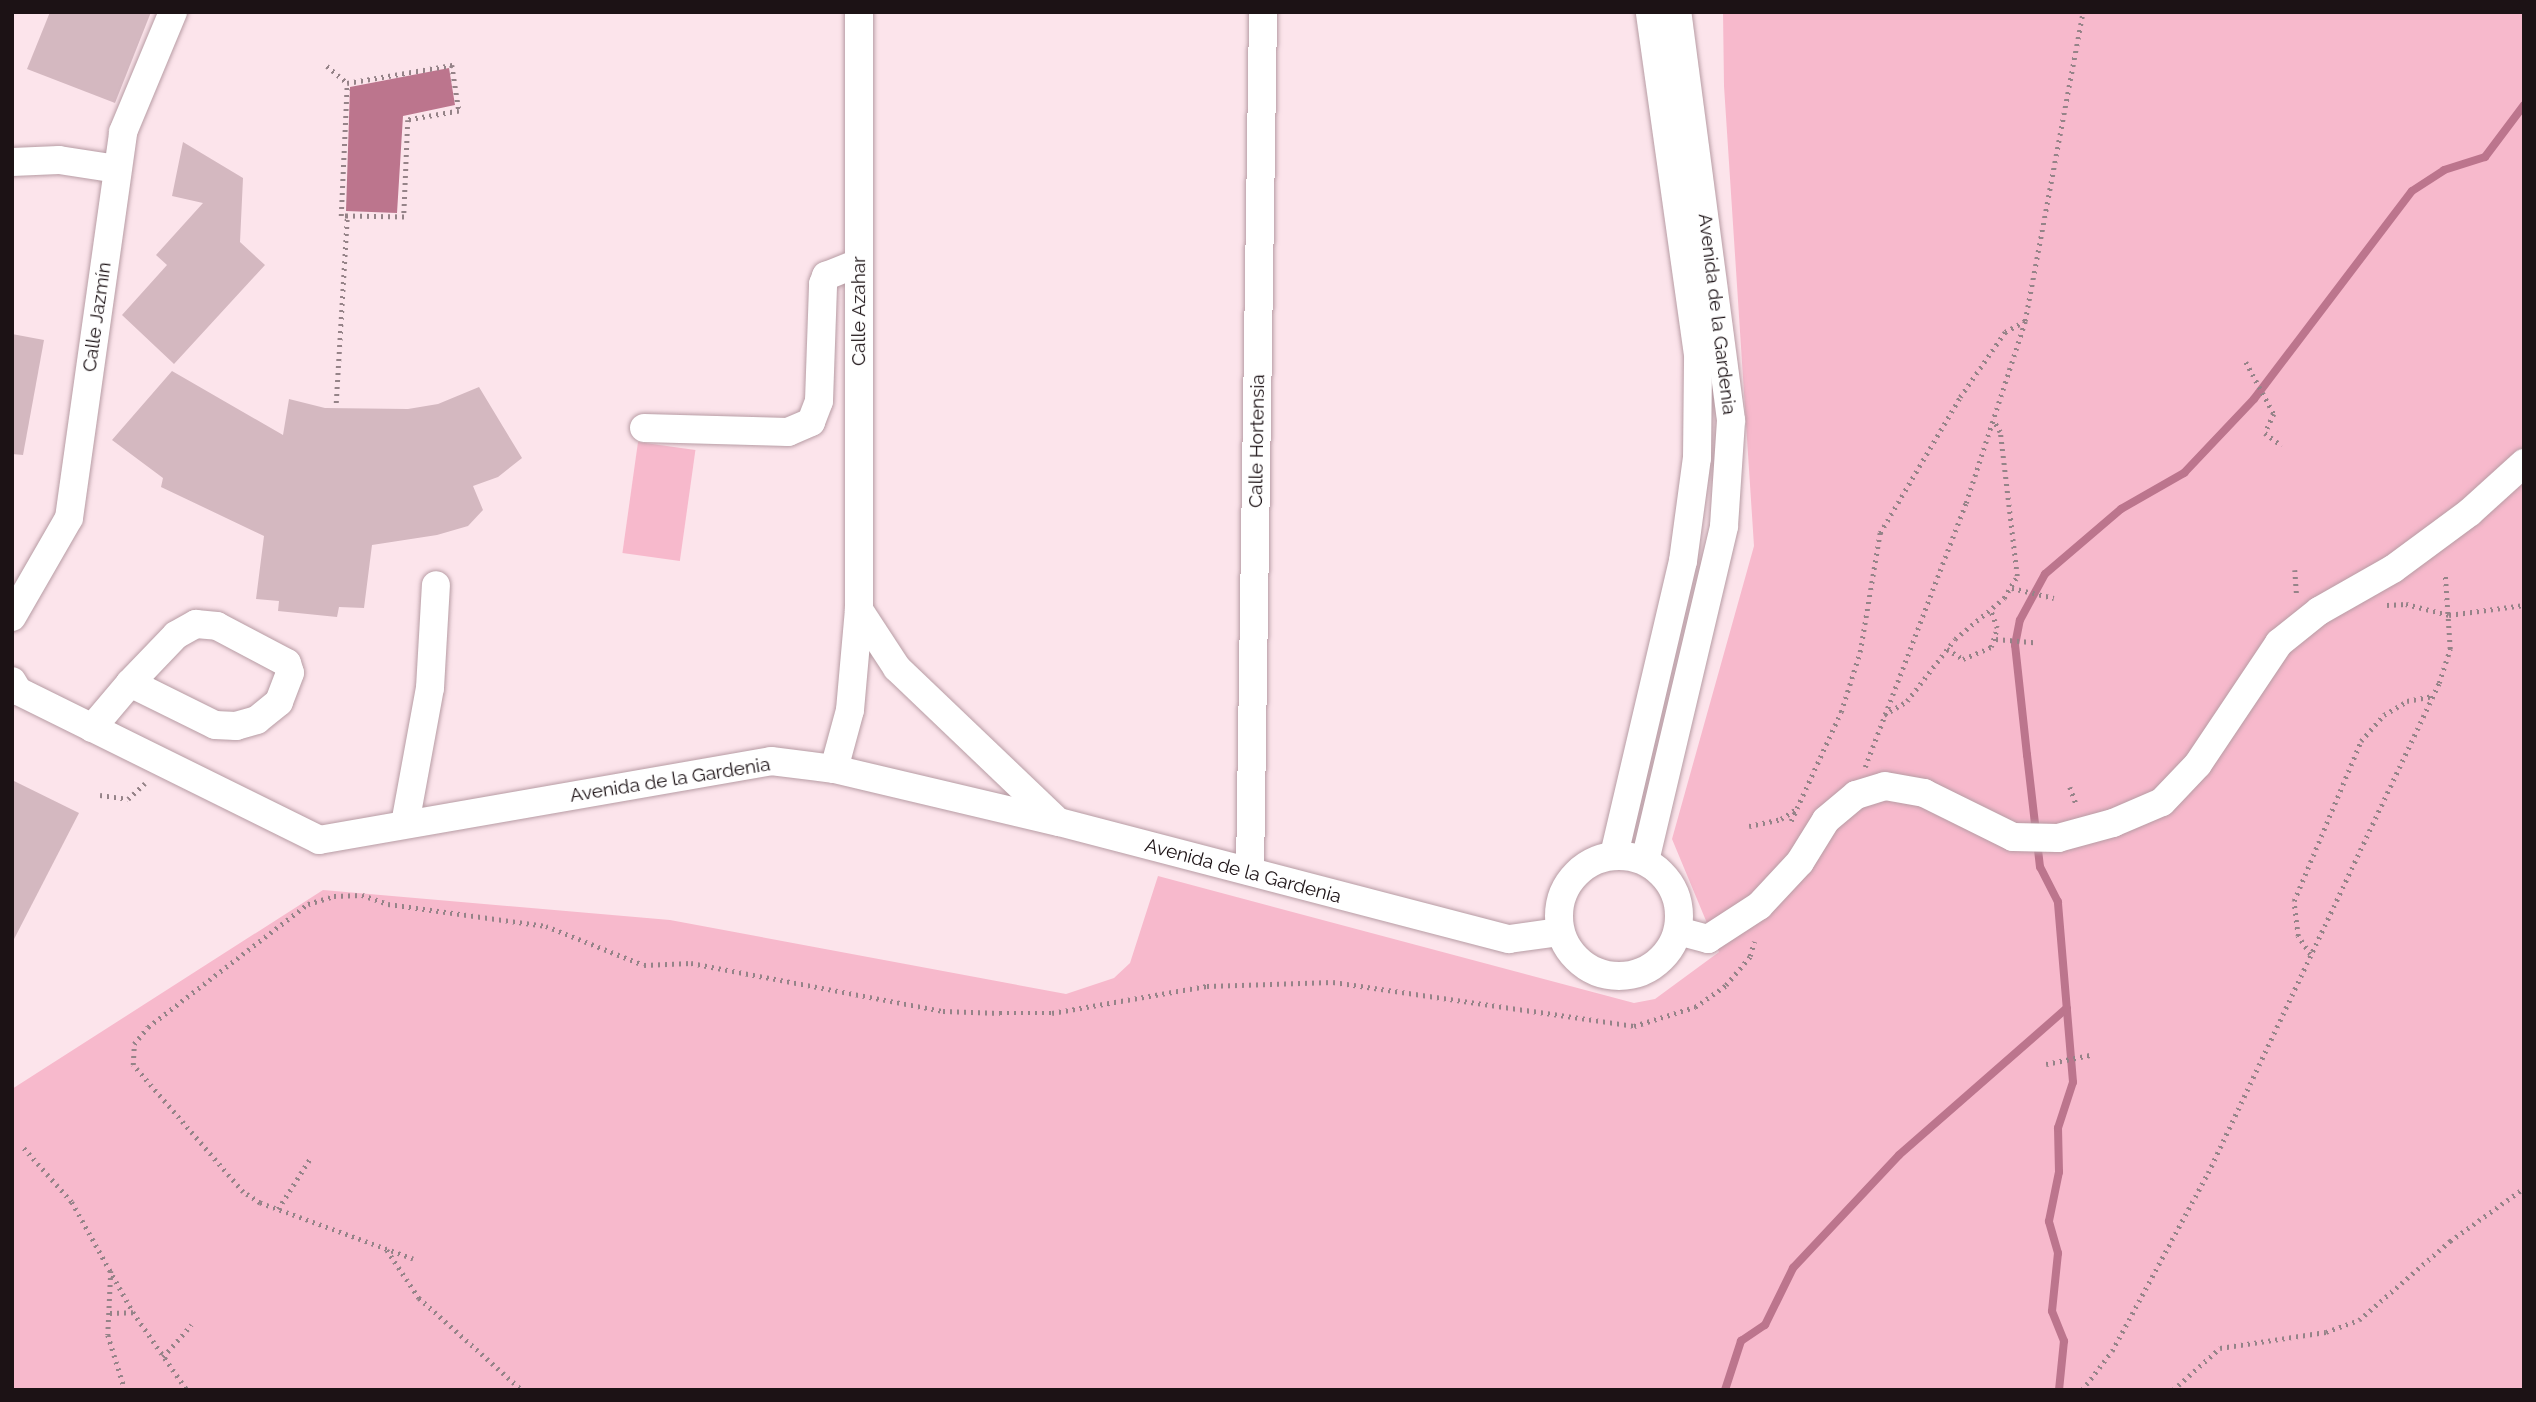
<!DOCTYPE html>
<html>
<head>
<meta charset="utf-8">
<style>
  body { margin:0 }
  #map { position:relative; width:2536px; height:1402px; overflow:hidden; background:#fce4eb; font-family:Raleway,sans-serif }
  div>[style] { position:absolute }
  .green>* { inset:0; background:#f7b9cc; transform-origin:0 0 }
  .water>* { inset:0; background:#bc758d }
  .stream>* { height:8px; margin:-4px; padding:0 4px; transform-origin:4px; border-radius:4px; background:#bc758d }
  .building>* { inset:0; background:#d4b8c0 }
  .path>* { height:4.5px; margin-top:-2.25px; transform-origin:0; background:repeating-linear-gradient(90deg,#958388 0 2px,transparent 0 7px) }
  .roads { filter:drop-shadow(0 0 2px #b79ca4) drop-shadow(0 0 2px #b79ca4) }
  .minor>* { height:28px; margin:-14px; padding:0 14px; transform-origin:14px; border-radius:14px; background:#fff }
  .minor>.ring { margin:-14px; padding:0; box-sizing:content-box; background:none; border:28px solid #fff; border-radius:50% }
  span { translate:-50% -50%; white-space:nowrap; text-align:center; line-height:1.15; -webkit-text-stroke:5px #fff; paint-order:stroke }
  .street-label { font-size:19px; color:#1c1215 }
  .frame { position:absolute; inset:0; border:14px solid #1c1215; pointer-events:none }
</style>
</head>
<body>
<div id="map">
  <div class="green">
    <i style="clip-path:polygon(1723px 12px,2524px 12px,2524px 1390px,12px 1390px,12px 1089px,323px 890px,670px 920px,1066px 994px,1114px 978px,1130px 963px,1158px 876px,1634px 1003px,1655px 999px,1719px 952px,1672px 839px,1754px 546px,1724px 86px)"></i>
    <i style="left:638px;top:442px;width:58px;height:112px;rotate:8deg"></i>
  </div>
  <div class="water">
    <i style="clip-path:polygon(449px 68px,455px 105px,403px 116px,397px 213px,346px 211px,350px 87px)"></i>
  </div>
  <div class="stream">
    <i style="left:1725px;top:1390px;width:52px;rotate:-71.9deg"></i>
    <i style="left:1741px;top:1341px;width:29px;rotate:-34deg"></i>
    <i style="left:1765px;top:1325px;width:64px;rotate:-63.8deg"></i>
    <i style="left:1793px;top:1268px;width:155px;rotate:-46.8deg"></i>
    <i style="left:1899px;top:1155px;width:223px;rotate:-41.2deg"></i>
    <i style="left:2059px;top:1390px;width:49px;rotate:-84.2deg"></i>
    <i style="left:2064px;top:1341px;width:32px;rotate:-112deg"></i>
    <i style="left:2052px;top:1311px;width:58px;rotate:-84.1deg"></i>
    <i style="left:2058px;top:1253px;width:33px;rotate:-106deg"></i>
    <i style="left:2049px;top:1221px;width:50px;rotate:-78.5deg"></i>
    <i style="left:2059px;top:1172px;width:44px;rotate:-91.3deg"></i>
    <i style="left:2058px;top:1128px;width:48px;rotate:-71.9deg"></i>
    <i style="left:2073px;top:1082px;width:181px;rotate:-94.8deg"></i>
    <i style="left:2058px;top:902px;width:39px;rotate:-117deg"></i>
    <i style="left:2040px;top:867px;width:113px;rotate:-96.6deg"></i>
    <i style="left:2027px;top:755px;width:111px;rotate:-96.2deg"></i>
    <i style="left:2015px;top:645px;width:25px;rotate:-79deg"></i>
    <i style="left:2020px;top:620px;width:52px;rotate:-61.5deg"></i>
    <i style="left:2045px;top:574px;width:100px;rotate:-40.5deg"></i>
    <i style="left:2121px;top:509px;width:73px;rotate:-29.7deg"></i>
    <i style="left:2184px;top:473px;width:102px;rotate:-46.6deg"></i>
    <i style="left:2254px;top:399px;width:261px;rotate:-52.8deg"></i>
    <i style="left:2412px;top:191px;width:38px;rotate:-33deg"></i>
    <i style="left:2444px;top:170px;width:43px;rotate:-17.6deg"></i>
    <i style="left:2485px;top:157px;width:65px;rotate:-53.1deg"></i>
  </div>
  <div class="building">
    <i style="clip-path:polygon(50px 12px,151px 12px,115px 103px,27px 69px)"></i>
    <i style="clip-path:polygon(183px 142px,243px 178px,240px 242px,265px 265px,174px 364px,122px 315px,167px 265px,156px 255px,203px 203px,172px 196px)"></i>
    <i style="clip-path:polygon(12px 334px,44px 340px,23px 455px,12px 454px)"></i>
    <i style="clip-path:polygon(172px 371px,283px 435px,289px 399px,325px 408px,408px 409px,438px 404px,479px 387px,522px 458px,498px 477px,473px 486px,483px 510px,468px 526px,437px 535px,372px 545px,364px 608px,339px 607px,337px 617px,278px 611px,279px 601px,256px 599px,264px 536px,161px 487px,163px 478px,112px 440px)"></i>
    <i style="clip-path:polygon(12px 780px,79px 813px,12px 943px)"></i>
  </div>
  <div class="path">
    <i style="left:327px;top:66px;width:26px;rotate:40deg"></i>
    <i style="left:2246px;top:362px;width:59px;rotate:61.7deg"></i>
    <i style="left:2274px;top:414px;width:21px;rotate:115deg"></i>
    <i style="left:2265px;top:433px;width:21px;rotate:37deg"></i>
    <i style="left:336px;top:403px;width:187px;rotate:-86.6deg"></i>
    <i style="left:347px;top:216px;width:6px;rotate:180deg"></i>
    <i style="left:341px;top:216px;width:133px;rotate:-87.4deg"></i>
    <i style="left:347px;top:83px;width:107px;rotate:-9.7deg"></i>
    <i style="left:452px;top:65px;width:47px;rotate:81.3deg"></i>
    <i style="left:459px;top:111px;width:52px;rotate:170deg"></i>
    <i style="left:408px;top:120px;width:97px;rotate:92.4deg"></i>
    <i style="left:404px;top:217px;width:57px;rotate:-179deg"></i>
    <i style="left:2295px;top:570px;width:26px;rotate:86deg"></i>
    <i style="left:2012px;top:588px;width:43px;rotate:13.4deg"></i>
    <i style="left:2387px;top:605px;width:19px;rotate:-3deg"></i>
    <i style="left:2406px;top:604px;width:44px;rotate:14.3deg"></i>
    <i style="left:2449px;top:615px;width:76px;rotate:-7.6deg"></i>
    <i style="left:1996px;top:639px;width:38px;rotate:5deg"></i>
    <i style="left:1947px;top:649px;width:19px;rotate:32deg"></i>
    <i style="left:1963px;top:659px;width:30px;rotate:-23deg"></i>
    <i style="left:1991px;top:647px;width:20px;rotate:-72deg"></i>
    <i style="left:1997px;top:628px;width:20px;rotate:-110deg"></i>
    <i style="left:1884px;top:715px;width:27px;rotate:-31deg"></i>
    <i style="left:1907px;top:701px;width:78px;rotate:-52.3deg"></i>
    <i style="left:1955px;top:639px;width:64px;rotate:-39.9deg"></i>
    <i style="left:2004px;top:598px;width:26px;rotate:-59deg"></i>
    <i style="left:2017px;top:576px;width:145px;rotate:-96.7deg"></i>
    <i style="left:2000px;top:432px;width:14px;rotate:-120deg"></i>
    <i style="left:1865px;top:767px;width:283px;rotate:-69.1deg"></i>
    <i style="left:1966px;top:503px;width:191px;rotate:-72deg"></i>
    <i style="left:2025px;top:321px;width:314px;rotate:-79.4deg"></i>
    <i style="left:2070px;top:787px;width:20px;rotate:70deg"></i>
    <i style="left:100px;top:795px;width:28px;rotate:8deg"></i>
    <i style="left:128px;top:799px;width:23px;rotate:-43deg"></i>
    <i style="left:1791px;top:821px;width:120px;rotate:-65.4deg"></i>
    <i style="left:1841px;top:712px;width:63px;rotate:-72.4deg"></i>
    <i style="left:1860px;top:652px;width:121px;rotate:-80.5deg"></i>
    <i style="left:1880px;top:533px;width:158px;rotate:-59.5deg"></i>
    <i style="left:1960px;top:397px;width:79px;rotate:-55.3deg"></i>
    <i style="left:2005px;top:332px;width:23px;rotate:-29deg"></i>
    <i style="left:1749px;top:826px;width:33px;rotate:-12deg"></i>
    <i style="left:1781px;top:819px;width:17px;rotate:-33deg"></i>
    <i style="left:2310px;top:954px;width:22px;rotate:-124deg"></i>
    <i style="left:2298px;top:936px;width:35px;rotate:-97deg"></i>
    <i style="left:2294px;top:901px;width:173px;rotate:-67.3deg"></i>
    <i style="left:2361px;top:741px;width:35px;rotate:-49deg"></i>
    <i style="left:2384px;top:715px;width:27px;rotate:-31deg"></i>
    <i style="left:2407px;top:701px;width:25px;rotate:-11deg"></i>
    <i style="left:2046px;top:1064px;width:45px;rotate:-11.6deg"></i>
    <i style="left:24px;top:1148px;width:72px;rotate:48.4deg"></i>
    <i style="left:72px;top:1202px;width:126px;rotate:61deg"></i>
    <i style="left:133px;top:1312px;width:95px;rotate:55.3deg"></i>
    <i style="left:278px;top:1209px;width:62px;rotate:-57.6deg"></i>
    <i style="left:387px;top:1250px;width:58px;rotate:56.3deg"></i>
    <i style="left:419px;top:1298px;width:138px;rotate:41.8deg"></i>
    <i style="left:413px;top:1259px;width:163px;rotate:-159.9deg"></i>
    <i style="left:260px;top:1203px;width:20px;rotate:-147deg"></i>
    <i style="left:243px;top:1192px;width:168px;rotate:-130.9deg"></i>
    <i style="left:133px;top:1065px;width:21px;rotate:-87deg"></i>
    <i style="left:134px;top:1044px;width:22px;rotate:-51deg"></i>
    <i style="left:148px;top:1027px;width:202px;rotate:-37.6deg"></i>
    <i style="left:308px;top:904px;width:27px;rotate:-17deg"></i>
    <i style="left:334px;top:896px;width:28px;rotate:-2deg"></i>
    <i style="left:362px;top:895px;width:28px;rotate:19deg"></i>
    <i style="left:388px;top:904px;width:160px;rotate:7.9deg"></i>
    <i style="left:546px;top:926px;width:105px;rotate:21.7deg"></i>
    <i style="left:644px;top:965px;width:47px;rotate:-2.4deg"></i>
    <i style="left:691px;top:963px;width:257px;rotate:10.8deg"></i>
    <i style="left:943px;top:1011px;width:57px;rotate:2deg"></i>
    <i style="left:1000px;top:1013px;width:52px"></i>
    <i style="left:1052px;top:1013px;width:157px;rotate:-9.9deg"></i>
    <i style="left:1207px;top:986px;width:126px;rotate:-1.8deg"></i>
    <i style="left:1333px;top:982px;width:304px;rotate:8.3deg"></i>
    <i style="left:1634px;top:1026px;width:64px;rotate:-17.3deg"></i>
    <i style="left:1695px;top:1007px;width:38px;rotate:-35deg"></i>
    <i style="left:1726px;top:985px;width:38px;rotate:-50deg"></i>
    <i style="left:1750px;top:956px;width:15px;rotate:-74deg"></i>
    <i style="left:111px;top:1271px;width:64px;rotate:92.7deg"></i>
    <i style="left:108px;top:1335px;width:58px;rotate:72.8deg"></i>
    <i style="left:110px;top:1313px;width:23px;rotate:-2deg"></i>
    <i style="left:163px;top:1357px;width:43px;rotate:-48.8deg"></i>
    <i style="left:2082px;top:1390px;width:49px;rotate:-52.4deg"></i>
    <i style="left:2112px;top:1351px;width:202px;rotate:-61.7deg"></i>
    <i style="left:2208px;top:1173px;width:542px;rotate:-64.76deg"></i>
    <i style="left:2439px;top:683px;width:36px;rotate:-72deg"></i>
    <i style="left:2450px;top:649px;width:76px;rotate:-93.8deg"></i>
    <i style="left:2173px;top:1390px;width:63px;rotate:-41.8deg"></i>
    <i style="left:2220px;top:1348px;width:107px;rotate:-8.6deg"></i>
    <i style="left:2326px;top:1332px;width:35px;rotate:-20deg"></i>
    <i style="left:2359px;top:1320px;width:121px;rotate:-41deg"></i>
    <i style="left:2450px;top:1241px;width:91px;rotate:-35.6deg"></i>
  </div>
  <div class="roads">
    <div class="minor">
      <i style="left:12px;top:162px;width:47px;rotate:-2.4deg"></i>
      <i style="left:59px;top:160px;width:59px;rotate:8.8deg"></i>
      <i style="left:644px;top:428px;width:144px;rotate:1.6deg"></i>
      <i style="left:788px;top:432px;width:25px;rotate:-23deg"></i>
      <i style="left:811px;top:422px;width:22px;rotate:-69deg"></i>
      <i style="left:819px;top:401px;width:117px;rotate:-88deg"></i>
      <i style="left:823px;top:284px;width:9px;rotate:-69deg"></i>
      <i style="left:826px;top:276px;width:35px;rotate:-22deg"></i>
      <i style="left:859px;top:610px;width:69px;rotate:56.8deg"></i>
      <i style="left:897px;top:668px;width:220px;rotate:43.7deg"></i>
      <i style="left:12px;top:617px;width:114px;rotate:-60.1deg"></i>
      <i style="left:69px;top:518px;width:390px;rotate:-82deg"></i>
      <i style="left:123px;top:132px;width:130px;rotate:-67.4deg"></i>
      <i style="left:12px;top:681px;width:12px;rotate:59deg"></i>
      <i style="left:18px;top:691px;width:336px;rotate:26.3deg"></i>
      <i style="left:319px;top:840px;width:459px;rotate:-9.9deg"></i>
      <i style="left:771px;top:761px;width:64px;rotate:7.2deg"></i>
      <i style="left:834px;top:769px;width:231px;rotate:13.3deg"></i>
      <i style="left:1059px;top:822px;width:465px;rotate:14.6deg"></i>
      <i style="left:1509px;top:939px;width:51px;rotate:-7.8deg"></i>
      <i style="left:92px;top:728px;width:59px;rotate:-49.8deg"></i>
      <i style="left:130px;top:683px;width:66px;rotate:-46.2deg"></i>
      <i style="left:176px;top:635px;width:23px;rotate:-29deg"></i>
      <i style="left:196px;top:624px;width:21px;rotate:5deg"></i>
      <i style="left:217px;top:626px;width:79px;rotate:27.9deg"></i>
      <i style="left:287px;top:663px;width:10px;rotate:73deg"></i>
      <i style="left:290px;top:673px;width:31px;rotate:111deg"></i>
      <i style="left:279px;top:702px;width:28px;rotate:141deg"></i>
      <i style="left:257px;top:720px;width:22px;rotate:164deg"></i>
      <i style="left:236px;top:726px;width:21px;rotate:-177deg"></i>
      <i style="left:215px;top:725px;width:95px;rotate:-153.7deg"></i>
      <i style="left:834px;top:769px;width:61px;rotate:-74.8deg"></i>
      <i style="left:850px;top:710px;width:100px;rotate:-84.9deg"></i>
      <i style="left:859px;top:610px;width:598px;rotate:-90deg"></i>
      <i style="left:405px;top:824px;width:138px;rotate:-79.6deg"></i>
      <i style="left:430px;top:688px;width:103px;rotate:-86.7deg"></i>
      <i style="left:1614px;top:855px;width:302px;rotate:-76.8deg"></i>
      <i style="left:1683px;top:561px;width:104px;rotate:-82.3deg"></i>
      <i style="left:1697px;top:458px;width:103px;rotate:-89.4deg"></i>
      <i style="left:1698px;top:355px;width:346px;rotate:-98deg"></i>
      <i class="ring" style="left:1559px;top:856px;width:92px;height:92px"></i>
      <i style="left:1645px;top:861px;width:344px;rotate:-76.7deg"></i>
      <i style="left:1724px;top:526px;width:106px;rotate:-86.2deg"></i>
      <i style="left:1731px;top:420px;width:412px;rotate:-97.5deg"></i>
      <i style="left:1250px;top:871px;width:859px;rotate:-89.13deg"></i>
      <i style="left:1678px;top:931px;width:31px;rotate:15deg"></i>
      <i style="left:1708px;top:939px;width:61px;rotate:-32.9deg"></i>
      <i style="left:1759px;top:906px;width:60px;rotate:-47deg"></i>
      <i style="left:1800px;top:862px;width:49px;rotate:-58.2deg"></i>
      <i style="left:1826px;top:820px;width:39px;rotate:-40deg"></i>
      <i style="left:1856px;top:795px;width:30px;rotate:-17deg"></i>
      <i style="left:1885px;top:786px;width:40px;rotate:10deg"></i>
      <i style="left:1924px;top:793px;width:99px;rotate:26.3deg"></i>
      <i style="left:2013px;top:837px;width:45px;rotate:1.3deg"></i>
      <i style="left:2058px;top:838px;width:57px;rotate:-15.3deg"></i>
      <i style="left:2113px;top:823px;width:53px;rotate:-23.2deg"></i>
      <i style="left:2162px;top:802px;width:52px;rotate:-46.5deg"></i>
      <i style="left:2198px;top:764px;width:146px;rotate:-56.2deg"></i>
      <i style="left:2279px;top:643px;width:51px;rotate:-38.7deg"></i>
      <i style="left:2319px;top:611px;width:85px;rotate:-29.6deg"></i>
      <i style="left:2393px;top:569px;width:96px;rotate:-36.5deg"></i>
      <i style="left:2470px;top:512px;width:73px;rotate:-42.2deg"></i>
    </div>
  </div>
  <div class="street-label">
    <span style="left:859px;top:311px;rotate:-90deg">Calle Azahar</span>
    <span style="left:1717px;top:314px;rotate:83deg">Avenida de la Gardenia</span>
    <span style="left:97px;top:317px;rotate:-82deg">Calle Jazmín</span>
    <span style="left:1257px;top:441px;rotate:-89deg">Calle Hortensia</span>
    <span style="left:670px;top:780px;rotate:-9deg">Avenida de la Gardenia</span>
    <span style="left:1243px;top:871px;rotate:15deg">Avenida de la Gardenia</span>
  </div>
  <div class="frame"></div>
</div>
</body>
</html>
